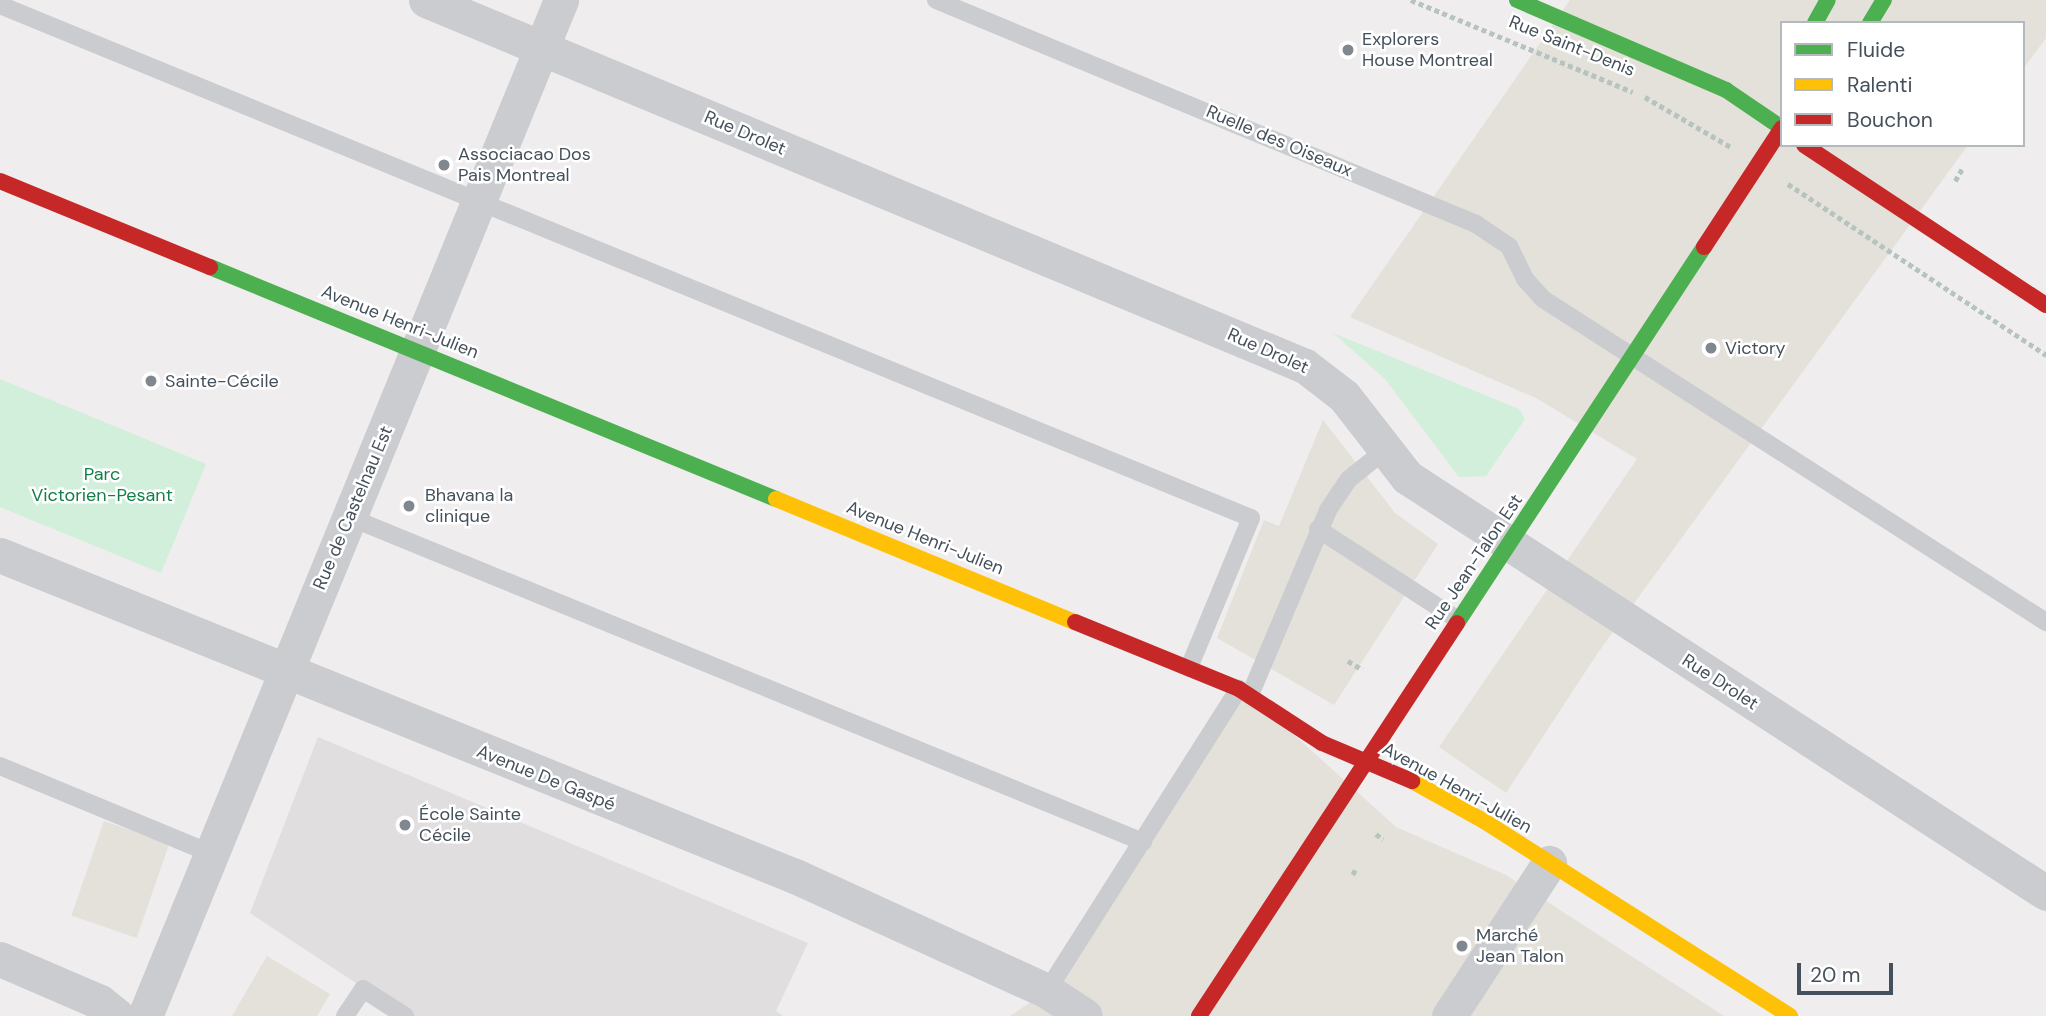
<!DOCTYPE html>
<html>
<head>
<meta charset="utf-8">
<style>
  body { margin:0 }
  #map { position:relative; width:2046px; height:1016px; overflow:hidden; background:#efeded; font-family:"DM Sans",sans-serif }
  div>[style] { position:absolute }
  .commercial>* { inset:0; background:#e4e1da; transform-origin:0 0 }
  .education>* { inset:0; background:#e0dedf }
  .green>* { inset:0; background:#d1efdb }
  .path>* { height:4.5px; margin-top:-2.25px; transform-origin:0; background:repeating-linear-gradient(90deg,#b6c3bf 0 5px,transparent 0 8.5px) }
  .lane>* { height:18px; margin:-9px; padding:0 9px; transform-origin:9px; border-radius:9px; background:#cacccf }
  .street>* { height:35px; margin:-17.5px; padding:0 17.5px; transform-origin:17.5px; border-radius:17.5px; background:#cacccf }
  .fast>* { height:16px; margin:-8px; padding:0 8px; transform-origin:8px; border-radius:8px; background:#4caf50 }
  .slow>* { height:16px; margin:-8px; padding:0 8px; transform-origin:8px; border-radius:8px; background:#ffc107 }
  .jam>* { height:16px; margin:-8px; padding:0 8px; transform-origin:8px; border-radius:8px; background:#c62828 }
  .dots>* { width:19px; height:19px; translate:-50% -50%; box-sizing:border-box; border:4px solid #fff; border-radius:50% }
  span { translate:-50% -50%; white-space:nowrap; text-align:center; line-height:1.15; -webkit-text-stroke:5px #fff; paint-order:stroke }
  .poi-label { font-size:18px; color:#44505b }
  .left { translate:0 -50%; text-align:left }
  .street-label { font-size:18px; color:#44505b }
  .park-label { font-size:18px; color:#127f48 }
  .legend { position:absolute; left:1780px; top:21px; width:245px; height:126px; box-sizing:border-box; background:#fff; border:2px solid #b4b9bd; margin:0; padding:9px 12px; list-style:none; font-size:21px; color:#44505b }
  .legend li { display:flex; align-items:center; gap:14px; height:35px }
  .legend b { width:35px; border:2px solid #b4b9bd }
  .scale { position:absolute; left:1797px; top:963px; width:96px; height:32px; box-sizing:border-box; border:4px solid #44505b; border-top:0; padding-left:9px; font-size:21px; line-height:24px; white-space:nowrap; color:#44505b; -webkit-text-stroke:5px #fff; paint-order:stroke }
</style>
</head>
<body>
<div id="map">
  <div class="commercial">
    <i style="clip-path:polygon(1570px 0,2046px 0,2046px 38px,2023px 69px,2023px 23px,1782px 23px,1782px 145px,1968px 145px,1597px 654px,1506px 793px,1439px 747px,1637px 459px,1536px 398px,1350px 317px)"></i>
    <i style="clip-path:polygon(1323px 420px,1395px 513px,1438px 544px,1334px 705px,1217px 638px,1264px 520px,1279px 526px)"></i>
    <i style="clip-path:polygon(1250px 695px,1396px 827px,1506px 875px,1724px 1016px,1010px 1016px,1047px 991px,1212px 725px)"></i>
    <i style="left:104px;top:821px;width:69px;height:100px;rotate:19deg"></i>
    <i style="clip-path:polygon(267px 956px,330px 994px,317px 1016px,232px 1016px)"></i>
  </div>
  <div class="education">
    <i style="clip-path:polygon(318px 737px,808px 943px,776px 1011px,783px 1016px,406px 1016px,250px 913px)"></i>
  </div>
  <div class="green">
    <i style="clip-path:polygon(1333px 333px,1519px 409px,1525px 419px,1486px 476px,1459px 477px,1385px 379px)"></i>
    <i style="clip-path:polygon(0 379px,206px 464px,161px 573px,0 507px)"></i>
  </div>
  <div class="path">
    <i style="left:1411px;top:0;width:240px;rotate:22.5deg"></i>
    <i style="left:1645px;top:97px;width:99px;rotate:30.2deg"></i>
    <i style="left:1955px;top:181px;width:14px;rotate:-60deg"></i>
    <i style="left:1788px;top:184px;width:310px;rotate:33.5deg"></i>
    <i style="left:1348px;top:661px;width:17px;rotate:31deg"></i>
    <i style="left:1376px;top:834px;width:9px;rotate:36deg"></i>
    <i style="left:1352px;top:871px;width:8px;rotate:30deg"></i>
  </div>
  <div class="lane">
    <i style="left:936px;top:0;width:585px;rotate:22.53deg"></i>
    <i style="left:1476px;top:224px;width:40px;rotate:34deg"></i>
    <i style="left:1509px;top:246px;width:37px;rotate:64deg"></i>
    <i style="left:1525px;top:279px;width:27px;rotate:48deg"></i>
    <i style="left:1543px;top:299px;width:598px;rotate:32.71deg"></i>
    <i style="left:0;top:5px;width:1352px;rotate:22.3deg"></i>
    <i style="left:1251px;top:518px;width:162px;rotate:112.5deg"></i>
    <i style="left:349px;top:517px;width:858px;rotate:22.26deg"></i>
    <i style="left:1318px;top:529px;width:167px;rotate:33deg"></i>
    <i style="left:1250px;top:695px;width:201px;rotate:-67.1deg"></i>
    <i style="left:1328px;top:510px;width:37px;rotate:-56deg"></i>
    <i style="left:1349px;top:479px;width:45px;rotate:-38.7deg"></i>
    <i style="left:0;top:766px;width:227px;rotate:22.5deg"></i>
    <i style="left:1047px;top:991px;width:358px;rotate:-57.6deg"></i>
    <i style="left:345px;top:1016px;width:32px;rotate:-56deg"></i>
    <i style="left:363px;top:989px;width:50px;rotate:32.7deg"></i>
  </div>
  <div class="street">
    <i style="left:426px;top:0;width:952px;rotate:22.61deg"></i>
    <i style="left:1305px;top:366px;width:49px;rotate:37.6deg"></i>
    <i style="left:1344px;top:396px;width:103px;rotate:52.1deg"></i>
    <i style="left:1407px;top:477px;width:762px;rotate:33.06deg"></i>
    <i style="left:0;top:555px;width:857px;rotate:21.99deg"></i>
    <i style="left:795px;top:876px;width:277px;rotate:24.5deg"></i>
    <i style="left:1047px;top:991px;width:45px;rotate:33.3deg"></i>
    <i style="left:0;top:959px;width:109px;rotate:23.3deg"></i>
    <i style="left:100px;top:1002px;width:22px;rotate:39deg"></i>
    <i style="left:145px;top:1016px;width:1098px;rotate:-67.73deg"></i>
    <i style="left:1449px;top:1016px;width:183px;rotate:-56.8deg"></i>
  </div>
  <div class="fast">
    <i style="left:1517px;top:0;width:228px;rotate:23.3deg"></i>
    <i style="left:1726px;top:90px;width:68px;rotate:34.2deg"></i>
    <i style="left:1815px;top:23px;width:26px;rotate:-61deg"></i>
    <i style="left:1870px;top:23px;width:27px;rotate:-59deg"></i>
    <i style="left:210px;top:267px;width:612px;rotate:22.29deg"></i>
    <i style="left:1457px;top:623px;width:450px;rotate:-56.7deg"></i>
  </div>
  <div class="slow">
    <i style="left:776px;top:499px;width:323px;rotate:22.4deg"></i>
    <i style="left:1412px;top:781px;width:82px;rotate:29.1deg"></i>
    <i style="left:1484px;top:821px;width:363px;rotate:32.5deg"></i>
  </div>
  <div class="jam">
    <i style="left:1804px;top:145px;width:290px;rotate:33.5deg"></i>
    <i style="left:0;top:181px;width:227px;rotate:22.3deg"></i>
    <i style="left:1704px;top:247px;width:142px;rotate:-56.8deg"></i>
    <i style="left:1075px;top:622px;width:177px;rotate:22.2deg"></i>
    <i style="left:1239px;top:689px;width:99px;rotate:33deg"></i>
    <i style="left:1322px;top:743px;width:98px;rotate:22.9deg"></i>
    <i style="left:1199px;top:1016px;width:470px;rotate:-56.7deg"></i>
  </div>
  <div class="dots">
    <i style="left:1348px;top:50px;background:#80878e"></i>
    <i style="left:444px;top:165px;background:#80878e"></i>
    <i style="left:1711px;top:348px;background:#80878e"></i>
    <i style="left:151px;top:381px;background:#80878e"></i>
    <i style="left:409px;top:506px;background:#80878e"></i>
    <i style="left:405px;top:825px;background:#80878e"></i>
    <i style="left:1462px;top:946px;background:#80878e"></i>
  </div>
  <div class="poi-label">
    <span class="left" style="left:1362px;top:50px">Explorers<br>House Montreal</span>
    <span class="left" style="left:458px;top:165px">Associacao Dos<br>Pais Montreal</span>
    <span class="left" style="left:1725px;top:348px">Victory</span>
    <span class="left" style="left:165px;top:381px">Sainte-Cécile</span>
    <span class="left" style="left:425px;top:506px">Bhavana la<br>clinique</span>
    <span class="left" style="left:419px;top:825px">École Sainte<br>Cécile</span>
    <span class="left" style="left:1476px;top:946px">Marché<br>Jean Talon</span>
  </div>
  <div class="street-label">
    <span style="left:1572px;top:46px;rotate:22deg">Rue Saint-Denis</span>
    <span style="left:745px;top:133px;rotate:23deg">Rue Drolet</span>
    <span style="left:1279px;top:141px;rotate:23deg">Ruelle des Oiseaux</span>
    <span style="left:400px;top:322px;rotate:22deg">Avenue Henri-Julien</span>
    <span style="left:1268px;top:351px;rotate:24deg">Rue Drolet</span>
    <span style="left:353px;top:508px;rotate:-67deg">Rue de Castelnau Est</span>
    <span style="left:925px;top:538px;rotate:22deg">Avenue Henri-Julien</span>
    <span style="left:1474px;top:562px;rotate:-56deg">Rue Jean-Talon Est</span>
    <span style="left:1720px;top:682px;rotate:33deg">Rue Drolet</span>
    <span style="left:546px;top:778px;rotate:22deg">Avenue De Gaspé</span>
    <span style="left:1457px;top:788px;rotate:29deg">Avenue Henri-Julien</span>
  </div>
  <div class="park-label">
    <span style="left:102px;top:485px">Parc<br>Victorien-Pesant</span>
  </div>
  <ul class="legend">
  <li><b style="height:9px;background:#4caf50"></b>Fluide</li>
  <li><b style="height:9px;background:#ffc107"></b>Ralenti</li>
  <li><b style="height:9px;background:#c62828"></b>Bouchon</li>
  </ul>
  <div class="scale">20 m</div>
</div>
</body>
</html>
